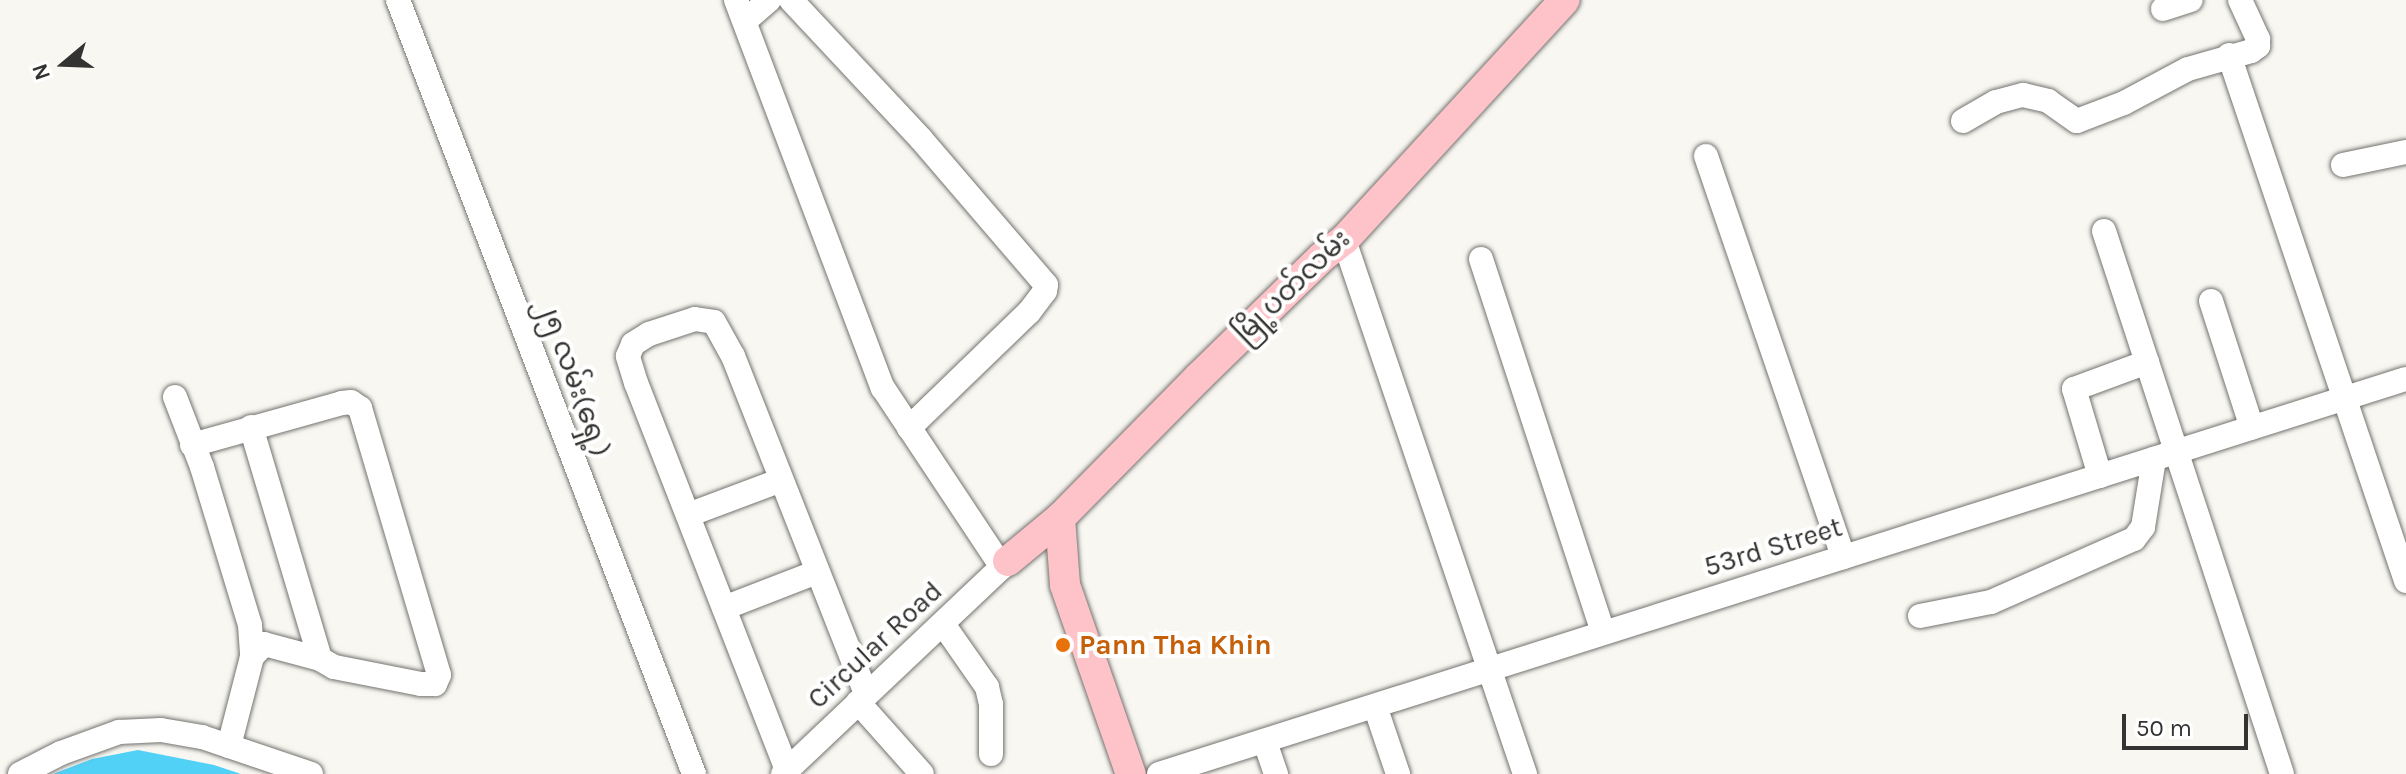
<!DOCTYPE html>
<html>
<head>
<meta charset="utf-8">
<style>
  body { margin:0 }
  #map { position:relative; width:2406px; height:774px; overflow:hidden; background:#f8f7f2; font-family:Karla,"Noto Sans Myanmar",sans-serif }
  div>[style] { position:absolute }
  .water>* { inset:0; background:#51d1f5 }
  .roads { filter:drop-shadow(0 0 2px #74736f) drop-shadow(0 0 2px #74736f) }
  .minor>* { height:24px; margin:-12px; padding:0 12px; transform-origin:12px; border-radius:12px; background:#fff }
  .major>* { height:30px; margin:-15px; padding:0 15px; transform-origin:15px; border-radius:15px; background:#fec3c8 }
  .dots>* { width:22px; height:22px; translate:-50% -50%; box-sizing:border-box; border:4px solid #fff; border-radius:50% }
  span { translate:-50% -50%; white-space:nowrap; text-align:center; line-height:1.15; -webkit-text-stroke:8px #fff; paint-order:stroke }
  .street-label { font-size:28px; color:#333331 }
  .food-label { font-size:28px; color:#c56008; font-weight:700 }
  .left { translate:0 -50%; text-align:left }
  .north { position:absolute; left:24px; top:24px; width:80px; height:80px; -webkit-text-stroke:6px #fff; paint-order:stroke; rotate:251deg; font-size:22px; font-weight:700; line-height:32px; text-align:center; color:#333331 }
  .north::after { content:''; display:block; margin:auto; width:28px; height:36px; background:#333331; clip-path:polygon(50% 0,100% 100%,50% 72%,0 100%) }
  .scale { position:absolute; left:2122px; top:714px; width:126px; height:36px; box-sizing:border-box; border:4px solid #333331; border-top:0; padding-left:10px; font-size:24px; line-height:28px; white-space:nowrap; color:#333331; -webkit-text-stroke:6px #fff; paint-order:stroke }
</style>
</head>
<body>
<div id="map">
  <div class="water">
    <i style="clip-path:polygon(138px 750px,214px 765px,241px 774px,53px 774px,92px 759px)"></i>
  </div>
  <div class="roads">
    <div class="minor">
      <i style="left:398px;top:0;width:829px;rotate:69.07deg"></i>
      <i style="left:736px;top:0;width:415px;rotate:69.3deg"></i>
      <i style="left:883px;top:388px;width:215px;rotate:56.4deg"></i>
      <i style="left:791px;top:0;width:190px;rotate:46.9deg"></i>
      <i style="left:921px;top:139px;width:192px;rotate:49.4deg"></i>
      <i style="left:1046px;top:285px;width:6px;rotate:99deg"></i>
      <i style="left:1045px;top:291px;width:26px;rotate:127deg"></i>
      <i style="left:1029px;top:312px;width:167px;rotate:136deg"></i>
      <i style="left:2163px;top:9px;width:29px;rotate:-18deg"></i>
      <i style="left:745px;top:21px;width:32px;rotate:-41deg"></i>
      <i style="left:2229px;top:55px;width:555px;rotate:71.4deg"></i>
      <i style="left:1963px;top:121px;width:38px;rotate:-30deg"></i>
      <i style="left:1996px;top:102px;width:28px;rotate:-15deg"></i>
      <i style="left:2023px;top:95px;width:26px;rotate:13deg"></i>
      <i style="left:2048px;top:101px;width:35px;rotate:35deg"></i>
      <i style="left:2077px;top:121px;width:50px;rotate:-21deg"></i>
      <i style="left:2124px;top:103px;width:72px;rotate:-28deg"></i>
      <i style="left:2188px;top:69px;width:66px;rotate:-15.9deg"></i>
      <i style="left:2251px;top:51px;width:9px;rotate:-36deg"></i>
      <i style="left:2258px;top:46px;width:7px;rotate:-90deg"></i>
      <i style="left:2258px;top:39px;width:43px;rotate:-114.8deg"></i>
      <i style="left:1706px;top:156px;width:424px;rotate:71.1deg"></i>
      <i style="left:2343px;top:165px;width:64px;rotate:-11.7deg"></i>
      <i style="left:2104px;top:231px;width:571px;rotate:71.85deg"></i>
      <i style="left:1344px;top:240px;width:564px;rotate:71.28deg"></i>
      <i style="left:1481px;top:259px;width:392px;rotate:71.9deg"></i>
      <i style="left:2211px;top:301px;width:133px;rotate:72.1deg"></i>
      <i style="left:175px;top:397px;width:75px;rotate:68.9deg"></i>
      <i style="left:202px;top:467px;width:165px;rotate:73.1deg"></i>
      <i style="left:250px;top:625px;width:32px;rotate:86deg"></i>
      <i style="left:252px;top:657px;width:92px;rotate:104.5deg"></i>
      <i style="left:251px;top:427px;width:242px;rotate:73.4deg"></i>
      <i style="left:192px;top:445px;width:156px;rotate:-15.6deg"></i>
      <i style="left:342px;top:403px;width:9px;rotate:-6deg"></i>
      <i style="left:351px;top:402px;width:11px;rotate:34deg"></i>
      <i style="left:360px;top:408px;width:278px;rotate:73.5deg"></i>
      <i style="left:439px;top:675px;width:10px;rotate:114deg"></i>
      <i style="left:435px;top:684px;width:14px;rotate:180deg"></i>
      <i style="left:421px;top:684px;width:89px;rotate:-168.9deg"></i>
      <i style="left:334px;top:667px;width:16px;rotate:-150deg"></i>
      <i style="left:320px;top:659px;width:58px;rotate:-165deg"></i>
      <i style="left:264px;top:644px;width:18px;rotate:133deg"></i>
      <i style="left:2100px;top:476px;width:91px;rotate:-106.6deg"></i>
      <i style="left:2074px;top:389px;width:78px;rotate:-20.3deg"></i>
      <i style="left:688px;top:515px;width:99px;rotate:-20.6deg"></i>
      <i style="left:724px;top:608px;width:100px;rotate:-21.2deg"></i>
      <i style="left:1920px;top:616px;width:72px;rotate:-11.2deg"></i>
      <i style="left:1991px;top:602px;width:156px;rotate:-23.8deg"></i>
      <i style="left:2134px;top:539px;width:15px;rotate:-53deg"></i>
      <i style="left:2143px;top:527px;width:69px;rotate:-80.8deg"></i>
      <i style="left:943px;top:624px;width:77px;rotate:55.1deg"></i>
      <i style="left:987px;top:687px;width:17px;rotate:77deg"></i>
      <i style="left:991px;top:704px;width:50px;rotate:90deg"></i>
      <i style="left:858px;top:702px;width:96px;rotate:48.4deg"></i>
      <i style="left:1375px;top:706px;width:72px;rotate:71.3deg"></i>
      <i style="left:1265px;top:742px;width:34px;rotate:71deg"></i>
      <i style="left:787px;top:770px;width:415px;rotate:-111.3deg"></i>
      <i style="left:636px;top:383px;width:28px;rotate:-107deg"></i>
      <i style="left:628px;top:356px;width:13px;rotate:-67deg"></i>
      <i style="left:633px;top:344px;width:19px;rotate:-32deg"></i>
      <i style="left:649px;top:334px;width:48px;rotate:-18.1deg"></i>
      <i style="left:695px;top:319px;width:19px;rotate:9deg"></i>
      <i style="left:714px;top:322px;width:39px;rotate:61deg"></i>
      <i style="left:733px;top:356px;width:363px;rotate:68.5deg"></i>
      <i style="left:20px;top:774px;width:46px;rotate:-27.1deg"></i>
      <i style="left:61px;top:753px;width:62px;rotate:-19.9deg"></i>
      <i style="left:119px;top:732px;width:42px;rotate:-2.7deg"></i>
      <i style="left:161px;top:730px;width:42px;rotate:9.7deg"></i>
      <i style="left:202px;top:737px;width:115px;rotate:18.7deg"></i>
      <i style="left:783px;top:774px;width:310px;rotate:-43.4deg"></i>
      <i style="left:1159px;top:774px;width:1308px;rotate:-17.58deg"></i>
    </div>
    <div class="major">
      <i style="left:1060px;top:518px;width:67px;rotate:85.7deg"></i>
      <i style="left:1065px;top:585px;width:200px;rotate:70.8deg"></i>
      <i style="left:1008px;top:561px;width:67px;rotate:-39.6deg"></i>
      <i style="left:1060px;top:518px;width:197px;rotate:-45.4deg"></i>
      <i style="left:1198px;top:378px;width:173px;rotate:-44.3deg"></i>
      <i style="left:1322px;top:257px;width:28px;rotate:-38deg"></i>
      <i style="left:1344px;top:240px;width:326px;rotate:-47.4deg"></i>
    </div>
  </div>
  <div class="dots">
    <i style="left:1063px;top:645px;background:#e8710a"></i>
  </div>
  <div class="street-label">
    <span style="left:1292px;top:286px;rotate:-44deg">မြို့ပတ်လမ်း</span>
    <span style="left:574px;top:377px;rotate:70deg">၂၅ လမ်း(ရှေ့)</span>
    <span style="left:1773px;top:547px;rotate:-17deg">53rd Street</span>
    <span style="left:875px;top:645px;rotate:-43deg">Circular Road</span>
  </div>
  <div class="food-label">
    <span class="left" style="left:1079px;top:645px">Pann Tha Khin</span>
  </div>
  <div class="north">N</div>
  <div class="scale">50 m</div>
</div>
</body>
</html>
